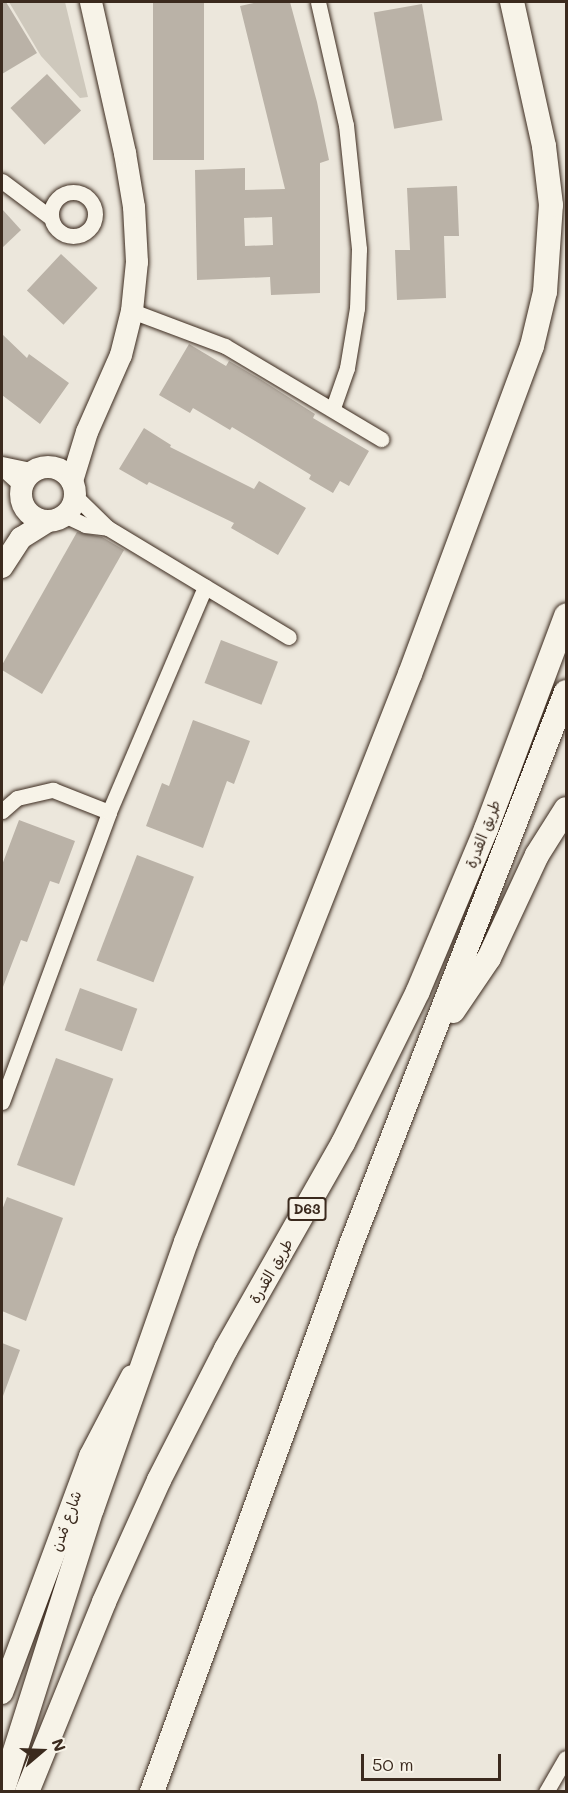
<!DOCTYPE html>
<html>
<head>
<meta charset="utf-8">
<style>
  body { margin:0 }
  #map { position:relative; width:568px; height:1793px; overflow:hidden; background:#ece7dc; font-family:Mali,"Playpen Sans Arabic",sans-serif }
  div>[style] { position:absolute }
  .green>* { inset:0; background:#cec8bc }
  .building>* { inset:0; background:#bab2a7; transform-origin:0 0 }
  .roads { filter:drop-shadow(0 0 2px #3b2a1e) drop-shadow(0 0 2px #3b2a1e) }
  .street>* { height:15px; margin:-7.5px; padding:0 7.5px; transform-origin:7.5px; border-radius:7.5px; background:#f7f3e8 }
  .street>.ring { margin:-7.5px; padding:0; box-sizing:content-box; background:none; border:15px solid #f7f3e8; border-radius:50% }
  .secondary>* { height:22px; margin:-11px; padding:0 11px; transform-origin:11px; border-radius:11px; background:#f7f3e8 }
  .secondary>.ring { margin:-11px; padding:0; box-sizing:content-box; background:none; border:22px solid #f7f3e8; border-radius:50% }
  .primary>* { height:24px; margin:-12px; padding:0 12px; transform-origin:12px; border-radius:12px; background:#f7f3e8 }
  span { translate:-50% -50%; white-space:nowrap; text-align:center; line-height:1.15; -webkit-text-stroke:5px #f7f3e8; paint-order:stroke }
  .shield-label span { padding:2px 4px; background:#f7f3e8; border:2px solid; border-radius:4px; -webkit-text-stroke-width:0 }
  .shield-label { font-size:14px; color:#3b2a1e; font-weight:700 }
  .street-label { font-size:15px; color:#3b2a1e }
  .frame { position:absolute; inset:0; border:3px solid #3b2a1e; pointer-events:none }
  .north { position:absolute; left:12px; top:1721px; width:60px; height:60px; -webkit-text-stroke:4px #f7f3e8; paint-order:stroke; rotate:71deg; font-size:16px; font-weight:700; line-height:24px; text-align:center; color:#3b2a1e }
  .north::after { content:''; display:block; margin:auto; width:21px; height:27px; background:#3b2a1e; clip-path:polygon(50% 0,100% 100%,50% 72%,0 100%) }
  .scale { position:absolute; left:361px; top:1754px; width:140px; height:27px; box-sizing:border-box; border:3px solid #3b2a1e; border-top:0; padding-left:8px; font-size:18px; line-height:21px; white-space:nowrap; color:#3b2a1e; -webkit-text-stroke:4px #f7f3e8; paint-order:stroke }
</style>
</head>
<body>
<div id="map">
  <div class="green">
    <i style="clip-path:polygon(9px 2px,65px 2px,88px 97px,80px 98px,41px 56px)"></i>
  </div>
  <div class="building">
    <i style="clip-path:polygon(2px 2px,6px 2px,37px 53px,2px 74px)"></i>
    <i style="left:153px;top:2px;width:51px;height:158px"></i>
    <i style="clip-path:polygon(evenodd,258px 2px,290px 2px,317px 102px,329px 160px,320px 163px,320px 293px,271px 295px,270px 277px,197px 280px,195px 170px,245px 168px,245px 190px,285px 189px,240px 6px,258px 2px,272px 217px,273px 245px,245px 246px,244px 218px,272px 217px)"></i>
    <i style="left:422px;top:4px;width:118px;height:49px;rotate:80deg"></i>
    <i style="left:47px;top:74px;width:50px;height:50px;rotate:47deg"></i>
    <i style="clip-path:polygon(457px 186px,459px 236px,444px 236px,446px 298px,397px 300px,395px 250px,410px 250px,407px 188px)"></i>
    <i style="clip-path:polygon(2px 209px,21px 230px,2px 248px)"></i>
    <i style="left:61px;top:254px;width:50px;height:50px;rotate:43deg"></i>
    <i style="clip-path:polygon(2px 334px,27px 358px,29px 354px,69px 383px,40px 424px,2px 395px)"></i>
    <i style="clip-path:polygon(189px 344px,226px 366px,229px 361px,260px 379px,315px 414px,313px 418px,369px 451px,349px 486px,340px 481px,333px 493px,309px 479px,311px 475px,232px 427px,230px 430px,193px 408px,190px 413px,159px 395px)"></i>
    <i style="clip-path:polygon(144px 428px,171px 445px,170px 447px,254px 489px,259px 481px,306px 508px,278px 555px,231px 528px,234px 523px,149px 482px,147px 485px,119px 469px)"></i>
    <i style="clip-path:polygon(77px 532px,102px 537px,124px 550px,42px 694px,2px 670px,2px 665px)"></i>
    <i style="left:221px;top:640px;width:61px;height:46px;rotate:21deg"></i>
    <i style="clip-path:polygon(193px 720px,250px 741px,234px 784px,227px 781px,203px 848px,146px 826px,162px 783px,169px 786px)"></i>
    <i style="clip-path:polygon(19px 820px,75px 841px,59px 884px,50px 881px,27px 942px,21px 940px,3px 987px,2px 865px)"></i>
    <i style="left:137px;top:855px;width:61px;height:113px;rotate:21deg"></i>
    <i style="left:80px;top:988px;width:61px;height:45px;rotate:20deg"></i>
    <i style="left:56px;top:1058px;width:61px;height:114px;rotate:20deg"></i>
    <i style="clip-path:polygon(7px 1197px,63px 1218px,26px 1321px,2px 1311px,2px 1210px)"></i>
    <i style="clip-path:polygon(2px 1343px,20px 1350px,3px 1396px,2px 1396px)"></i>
  </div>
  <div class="roads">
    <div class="street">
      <i style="left:318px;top:2px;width:126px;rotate:77.2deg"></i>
      <i style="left:346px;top:125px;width:125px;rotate:84deg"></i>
      <i style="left:359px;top:249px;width:59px;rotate:91.9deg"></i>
      <i style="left:357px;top:308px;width:61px;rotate:99.5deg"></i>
      <i style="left:347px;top:368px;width:42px;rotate:109.3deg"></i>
      <i style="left:2px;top:181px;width:60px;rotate:36.9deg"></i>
      <i class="ring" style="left:51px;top:192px;width:29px;height:29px"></i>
      <i style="left:132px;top:311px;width:99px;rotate:20.6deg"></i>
      <i style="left:225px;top:346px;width:182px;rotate:30.8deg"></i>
      <i style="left:2px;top:464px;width:33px;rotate:12deg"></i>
      <i style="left:2px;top:468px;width:27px;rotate:42deg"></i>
      <i style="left:75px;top:496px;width:46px;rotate:44.1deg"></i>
      <i style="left:108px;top:528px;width:211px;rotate:31.1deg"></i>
      <i style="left:64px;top:515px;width:23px;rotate:25deg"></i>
      <i style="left:85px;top:525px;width:23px;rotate:7deg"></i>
      <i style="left:2px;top:811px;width:20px;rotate:-41deg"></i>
      <i style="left:17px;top:798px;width:37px;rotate:-13deg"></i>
      <i style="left:53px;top:790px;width:60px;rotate:21.4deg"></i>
      <i style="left:2px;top:1102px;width:309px;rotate:-69.7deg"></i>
      <i style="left:109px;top:812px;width:245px;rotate:-66.9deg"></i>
      <i style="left:546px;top:1792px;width:39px;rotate:-60deg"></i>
    </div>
    <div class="secondary">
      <i class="ring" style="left:21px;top:467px;width:32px;height:32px"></i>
      <i style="left:72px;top:481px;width:51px;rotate:-73deg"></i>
      <i style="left:87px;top:432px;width:84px;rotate:-66.2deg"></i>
      <i style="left:121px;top:355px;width:45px;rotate:-76deg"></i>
      <i style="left:132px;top:311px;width:49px;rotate:-84.2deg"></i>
      <i style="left:137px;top:262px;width:55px;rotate:-93.1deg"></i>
      <i style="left:134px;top:207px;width:55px;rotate:-99.5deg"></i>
      <i style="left:125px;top:153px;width:155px;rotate:-102.7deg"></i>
      <i style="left:2px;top:567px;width:35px;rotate:-57deg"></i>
      <i style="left:21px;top:538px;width:32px;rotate:-32deg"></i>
      <i style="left:2px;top:1693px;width:253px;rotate:-69.6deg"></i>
      <i style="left:90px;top:1456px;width:90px;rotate:-62.3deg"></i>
    </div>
    <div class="primary">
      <i style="left:453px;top:1011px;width:64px;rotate:-55.8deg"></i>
      <i style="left:489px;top:958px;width:114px;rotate:-65deg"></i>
      <i style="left:537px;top:855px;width:54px;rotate:-57.8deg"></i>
      <i style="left:2px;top:1792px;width:297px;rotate:-72.4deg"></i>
      <i style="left:92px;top:1509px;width:283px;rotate:-70.6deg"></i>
      <i style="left:186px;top:1242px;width:611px;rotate:-68.48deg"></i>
      <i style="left:410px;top:674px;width:350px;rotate:-69.6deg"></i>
      <i style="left:532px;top:346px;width:56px;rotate:-76.5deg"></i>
      <i style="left:545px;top:292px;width:87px;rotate:-86.1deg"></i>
      <i style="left:551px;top:205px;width:59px;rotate:-96.8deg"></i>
      <i style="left:544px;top:146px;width:148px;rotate:-102.5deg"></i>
      <i style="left:27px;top:1792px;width:205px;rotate:-67.9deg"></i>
      <i style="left:104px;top:1602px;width:134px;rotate:-65.7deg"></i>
      <i style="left:159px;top:1480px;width:147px;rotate:-62.9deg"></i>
      <i style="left:226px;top:1349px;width:237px;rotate:-60.4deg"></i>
      <i style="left:343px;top:1143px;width:169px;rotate:-63.7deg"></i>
      <i style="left:418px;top:991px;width:176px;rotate:-67.2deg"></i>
      <i style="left:486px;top:829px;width:228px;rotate:-69.4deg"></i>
      <i style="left:152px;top:1792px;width:585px;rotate:-70.02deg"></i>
      <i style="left:352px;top:1242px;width:590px;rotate:-68.74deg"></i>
    </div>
  </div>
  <div class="shield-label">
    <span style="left:307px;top:1209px">D63</span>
  </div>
  <div class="street-label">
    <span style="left:483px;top:834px;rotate:-69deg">طريق القدرة</span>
    <span style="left:271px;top:1271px;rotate:-60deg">طريق القدرة</span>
    <span style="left:66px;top:1521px;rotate:-70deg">شارع مُدن</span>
  </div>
  <div class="frame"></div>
  <div class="north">N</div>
  <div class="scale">50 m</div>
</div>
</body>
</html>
